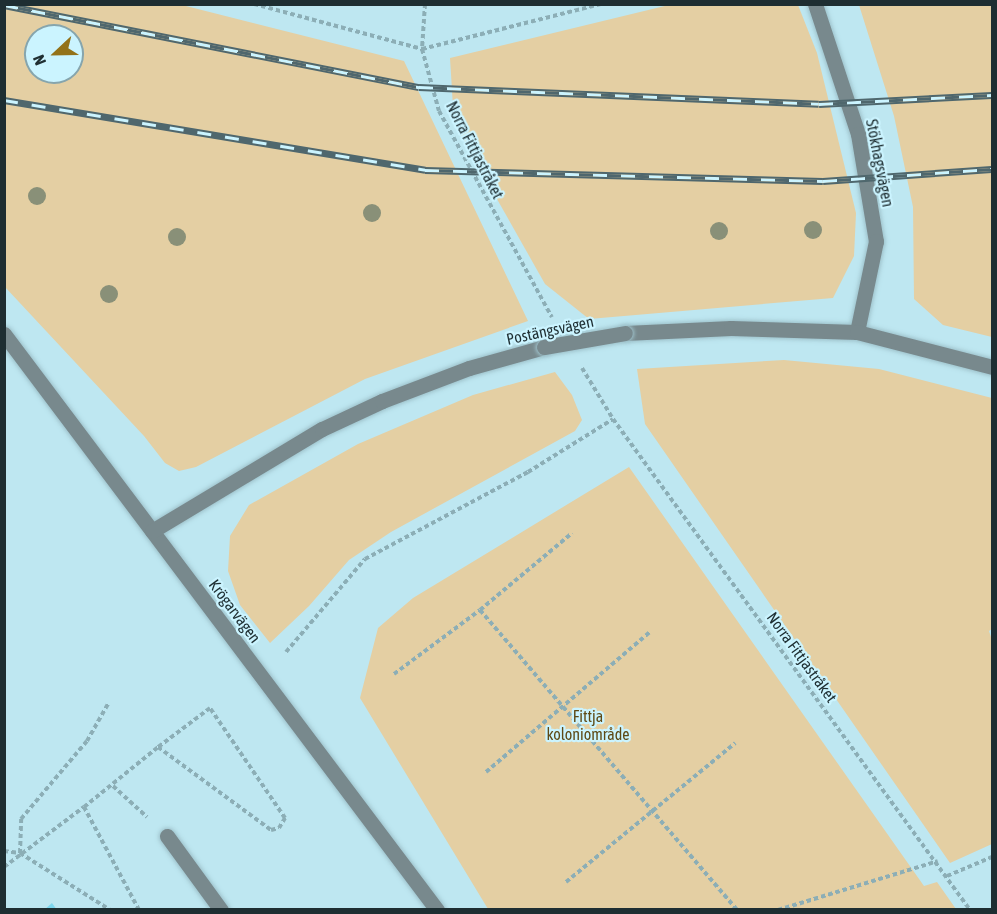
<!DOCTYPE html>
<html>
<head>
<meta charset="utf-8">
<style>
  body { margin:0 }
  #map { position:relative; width:997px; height:914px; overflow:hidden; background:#bee7f1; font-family:"Asap Condensed",sans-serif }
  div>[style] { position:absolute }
  .green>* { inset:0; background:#e4cfa3 }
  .building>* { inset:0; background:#7ed8ef }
  .path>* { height:4px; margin-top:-2px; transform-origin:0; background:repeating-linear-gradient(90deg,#8caeb6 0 4.5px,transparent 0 7.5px) }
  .roads { filter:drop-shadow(0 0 2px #9ec2cb) drop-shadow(0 0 2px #9ec2cb) }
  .minor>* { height:15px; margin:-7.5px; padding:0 7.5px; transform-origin:7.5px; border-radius:7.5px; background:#78898d }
  .rail>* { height:7px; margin-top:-3.5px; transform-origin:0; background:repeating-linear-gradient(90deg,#cbf4ff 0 14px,#4f676d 0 28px); box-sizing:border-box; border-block:2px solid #4f676d }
  .bridges { filter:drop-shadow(0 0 2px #9ec2cb) drop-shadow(0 0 2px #9ec2cb) }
  .minor-bridge>* { height:15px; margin:-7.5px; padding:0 7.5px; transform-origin:7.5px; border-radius:7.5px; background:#78898d }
  .trees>* { width:18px; height:18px; margin:-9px; border-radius:50%; background:#899078 }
  span { translate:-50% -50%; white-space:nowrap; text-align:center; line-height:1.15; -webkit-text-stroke:4.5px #cbf4ff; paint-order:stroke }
  .street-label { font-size:16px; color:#1e2e32 }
  .park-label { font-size:16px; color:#5e4915 }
  .frame { position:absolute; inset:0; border:6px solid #1e2e32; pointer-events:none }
  .north { position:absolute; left:24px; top:24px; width:60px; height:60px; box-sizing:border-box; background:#cbf4ff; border:2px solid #86a5ad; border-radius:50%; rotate:248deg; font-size:16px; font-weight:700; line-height:24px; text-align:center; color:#1e2e32 }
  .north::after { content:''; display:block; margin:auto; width:21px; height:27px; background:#937219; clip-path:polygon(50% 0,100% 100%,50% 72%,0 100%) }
</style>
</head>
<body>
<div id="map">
  <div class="green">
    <i style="clip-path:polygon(673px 4px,798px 5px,817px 53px,856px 213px,854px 256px,833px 298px,589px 319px,545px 284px,454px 123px,450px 58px)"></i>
    <i style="clip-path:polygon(evenodd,4px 5px,182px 5px,404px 61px,528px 321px,365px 379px,196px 467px,179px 471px,165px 463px,144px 436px,5px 287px,4px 5px,36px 36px,72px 36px,72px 72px,36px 72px,36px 36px)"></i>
    <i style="clip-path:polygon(859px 5px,992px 5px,992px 337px,943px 325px,914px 299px,913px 207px,894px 116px)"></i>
    <i style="clip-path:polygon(784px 360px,879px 369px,992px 398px,992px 629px,989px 631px,992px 640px,992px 844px,950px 863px,645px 424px,637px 369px)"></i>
    <i style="clip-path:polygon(555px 372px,572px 395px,582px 420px,575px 431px,391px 532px,349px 560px,309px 606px,270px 643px,240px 605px,228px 571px,230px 536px,249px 505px,358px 444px,473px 395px)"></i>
    <i style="clip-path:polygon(629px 467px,924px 886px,937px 882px,956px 909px,488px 909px,360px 698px,378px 628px,413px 598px)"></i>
  </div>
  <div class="building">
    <i style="clip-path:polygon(52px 903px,57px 910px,44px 910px)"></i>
  </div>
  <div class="path">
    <i style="left:254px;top:4px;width:174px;rotate:15deg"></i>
    <i style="left:422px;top:49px;width:185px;rotate:-14.1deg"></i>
    <i style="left:425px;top:4px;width:45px;rotate:93.8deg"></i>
    <i style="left:422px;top:49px;width:64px;rotate:74.7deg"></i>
    <i style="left:439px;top:111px;width:235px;rotate:61.3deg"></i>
    <i style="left:582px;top:368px;width:60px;rotate:58.7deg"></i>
    <i style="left:613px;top:419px;width:607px;rotate:53.98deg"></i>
    <i style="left:480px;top:610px;width:395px;rotate:49.4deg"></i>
    <i style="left:286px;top:652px;width:122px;rotate:-49.7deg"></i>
    <i style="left:365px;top:559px;width:185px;rotate:-28.1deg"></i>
    <i style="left:528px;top:472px;width:100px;rotate:-31.9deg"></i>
    <i style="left:394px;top:674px;width:107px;rotate:-36.7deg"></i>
    <i style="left:480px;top:610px;width:120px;rotate:-39.9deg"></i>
    <i style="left:486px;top:772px;width:217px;rotate:-40.5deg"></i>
    <i style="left:113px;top:786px;width:46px;rotate:42.4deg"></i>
    <i style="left:4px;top:851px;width:16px;rotate:7deg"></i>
    <i style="left:20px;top:853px;width:107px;rotate:32.3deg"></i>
    <i style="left:20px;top:853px;width:34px;rotate:-88deg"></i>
    <i style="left:21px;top:819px;width:102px;rotate:-49.8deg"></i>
    <i style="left:87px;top:741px;width:43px;rotate:-60.4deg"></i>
    <i style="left:4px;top:867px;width:100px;rotate:-36.9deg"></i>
    <i style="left:947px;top:876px;width:49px;rotate:-22.9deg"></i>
    <i style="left:566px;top:882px;width:219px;rotate:-39.4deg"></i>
    <i style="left:139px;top:910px;width:117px;rotate:-118.1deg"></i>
    <i style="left:84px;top:807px;width:95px;rotate:-39deg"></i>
    <i style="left:158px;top:747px;width:140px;rotate:36.3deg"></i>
    <i style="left:271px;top:830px;width:8px;rotate:-14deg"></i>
    <i style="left:279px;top:828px;width:12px;rotate:-59deg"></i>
    <i style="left:285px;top:818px;width:133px;rotate:-124.3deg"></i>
    <i style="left:210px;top:708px;width:65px;rotate:143.1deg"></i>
    <i style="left:778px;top:910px;width:167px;rotate:-17deg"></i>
  </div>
  <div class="roads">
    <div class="minor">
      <i style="left:815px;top:4px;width:137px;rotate:71.7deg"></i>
      <i style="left:858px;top:134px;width:109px;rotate:80.5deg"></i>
      <i style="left:876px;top:241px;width:93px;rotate:101.8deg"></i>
      <i style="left:625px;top:333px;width:106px;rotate:-2.7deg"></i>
      <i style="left:731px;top:328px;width:126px;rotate:1.8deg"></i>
      <i style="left:857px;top:332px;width:139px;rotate:14.5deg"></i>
      <i style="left:4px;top:334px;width:721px;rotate:53.07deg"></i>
      <i style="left:152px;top:531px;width:198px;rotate:-31deg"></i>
      <i style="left:322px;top:429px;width:66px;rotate:-25deg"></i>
      <i style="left:382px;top:401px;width:93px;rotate:-20.8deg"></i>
      <i style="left:469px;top:368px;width:78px;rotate:-15.6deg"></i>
      <i style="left:167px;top:836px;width:92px;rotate:53.9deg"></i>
    </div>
  </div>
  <div class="rail">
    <i style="left:4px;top:5px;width:423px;rotate:11.2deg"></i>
    <i style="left:419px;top:87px;width:400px;rotate:2.4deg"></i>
    <i style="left:819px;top:104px;width:173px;rotate:-3deg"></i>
    <i style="left:4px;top:100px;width:427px;rotate:9.4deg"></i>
    <i style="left:425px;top:170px;width:398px;rotate:1.6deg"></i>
    <i style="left:823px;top:181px;width:169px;rotate:-4.1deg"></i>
  </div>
  <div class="bridges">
    <div class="minor-bridge">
      <i style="left:544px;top:347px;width:82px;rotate:-9.8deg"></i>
    </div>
  </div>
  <div class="trees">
    <i style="left:37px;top:196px"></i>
    <i style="left:372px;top:213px"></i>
    <i style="left:813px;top:230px"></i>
    <i style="left:719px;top:231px"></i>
    <i style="left:177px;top:237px"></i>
    <i style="left:109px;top:294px"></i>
  </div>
  <div class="street-label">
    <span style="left:475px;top:150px;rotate:63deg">Norra Fittjastråket</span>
    <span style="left:880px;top:163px;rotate:79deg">Stökhagsvägen</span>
    <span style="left:550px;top:330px;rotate:-12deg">Postängsvägen</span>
    <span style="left:235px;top:611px;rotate:53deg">Krögarvägen</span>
    <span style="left:802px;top:657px;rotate:54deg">Norra Fittjastråket</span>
  </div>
  <div class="park-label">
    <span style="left:588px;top:725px">Fittja<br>koloniområde</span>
  </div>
  <div class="frame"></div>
  <div class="north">N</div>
</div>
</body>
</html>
